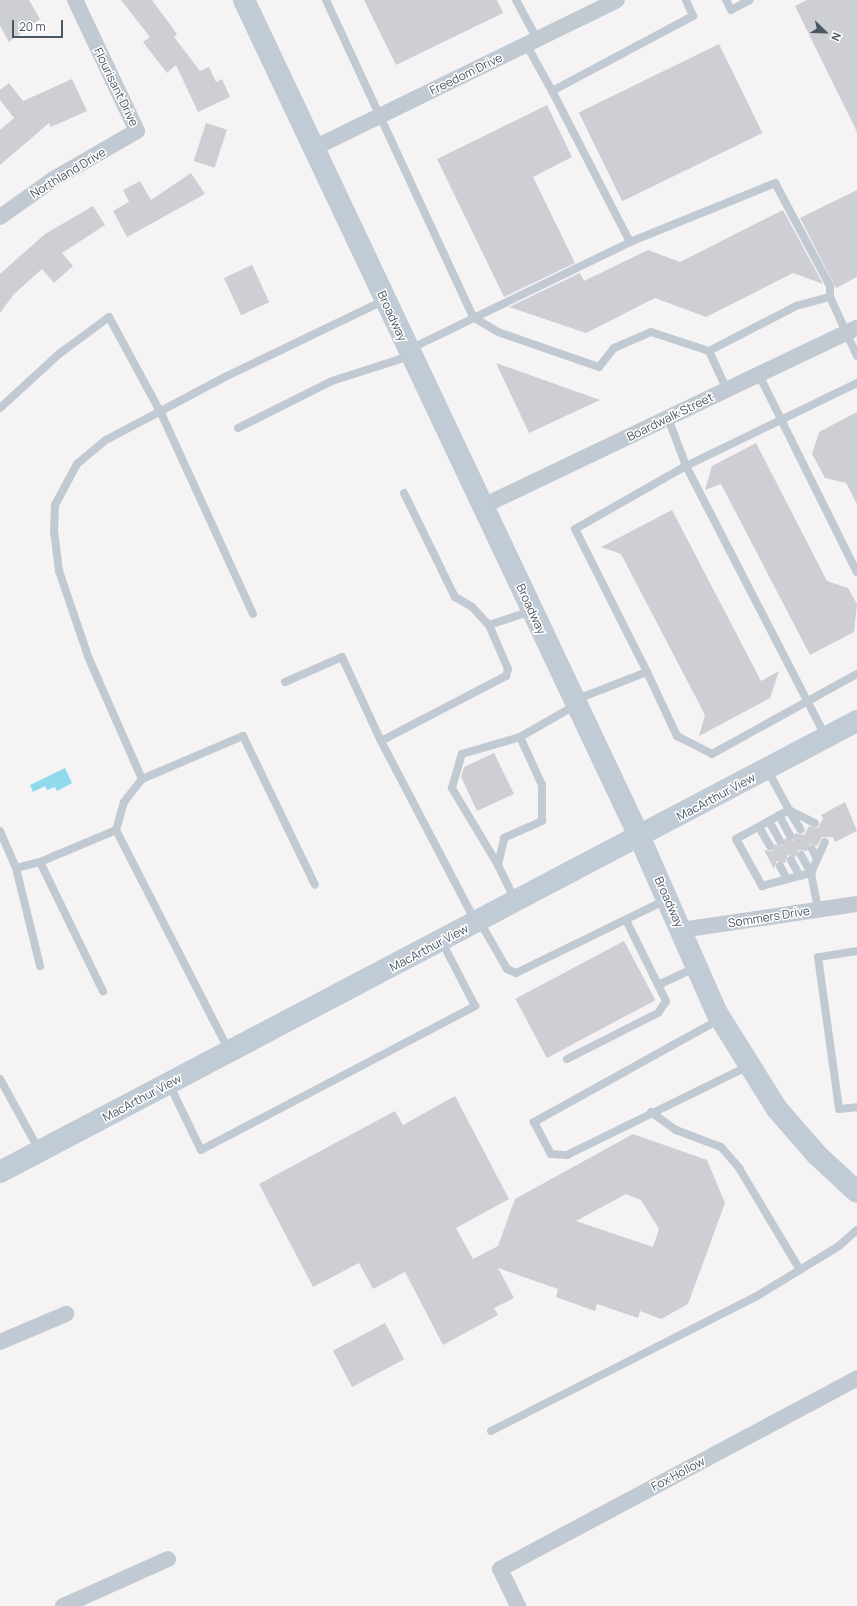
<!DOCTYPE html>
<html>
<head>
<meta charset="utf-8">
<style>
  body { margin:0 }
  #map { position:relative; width:857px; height:1606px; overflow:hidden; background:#f5f3f3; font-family:Manrope,sans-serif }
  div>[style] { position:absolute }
  .water>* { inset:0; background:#90daee }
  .building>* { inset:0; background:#cdcfd5; transform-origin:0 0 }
  .lane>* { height:8px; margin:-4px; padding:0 4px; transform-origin:4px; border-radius:4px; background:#c1cad2 }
  .street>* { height:16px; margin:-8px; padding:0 8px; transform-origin:8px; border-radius:8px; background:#c1cad2 }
  .secondary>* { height:22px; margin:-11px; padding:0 11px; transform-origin:11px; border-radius:11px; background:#c1cbd6 }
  span { translate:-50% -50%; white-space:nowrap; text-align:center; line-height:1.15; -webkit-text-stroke:3px #fff; paint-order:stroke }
  .street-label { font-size:12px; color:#4a5661 }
  .north { position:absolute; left:805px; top:12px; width:40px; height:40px; -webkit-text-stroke:3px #fff; paint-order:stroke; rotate:113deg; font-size:11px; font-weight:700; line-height:16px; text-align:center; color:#4a5661 }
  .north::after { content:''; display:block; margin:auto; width:14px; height:18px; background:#4a5661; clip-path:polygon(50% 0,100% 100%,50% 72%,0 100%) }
  .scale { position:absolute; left:12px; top:20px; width:51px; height:18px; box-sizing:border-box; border:2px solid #4a5661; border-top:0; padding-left:5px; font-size:12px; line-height:14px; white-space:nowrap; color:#4a5661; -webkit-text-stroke:3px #fff; paint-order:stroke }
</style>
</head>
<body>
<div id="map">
  <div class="water">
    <i style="clip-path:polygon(65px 768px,72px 783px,57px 791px,55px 787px,47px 790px,45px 786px,33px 792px,30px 785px)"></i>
  </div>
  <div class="building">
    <i style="clip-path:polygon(0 0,29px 0,40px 19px,9px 42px,0 26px)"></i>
    <i style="clip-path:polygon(121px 0,152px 0,177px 34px,174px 37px,200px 71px,209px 67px,216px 82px,222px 79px,230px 97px,198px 112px,176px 65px,167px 73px,143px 42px,150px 37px)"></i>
    <i style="clip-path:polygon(364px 0,497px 0,503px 13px,396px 65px)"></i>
    <i style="clip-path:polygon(807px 0,857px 0,857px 132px,795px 6px)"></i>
    <i style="left:719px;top:44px;width:99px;height:156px;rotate:64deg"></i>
    <i style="clip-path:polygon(72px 79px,87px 111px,51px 127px,49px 123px,0 165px,0 130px,14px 118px,0 100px,0 90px,9px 83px,23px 101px)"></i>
    <i style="clip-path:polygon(547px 105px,572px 157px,533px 177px,575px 263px,504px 297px,437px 159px)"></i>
    <i style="left:206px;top:123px;width:22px;height:40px;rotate:18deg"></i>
    <i style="clip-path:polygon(191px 173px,205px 194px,127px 237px,113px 211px,129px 202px,123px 190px,140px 181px,151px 200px)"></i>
    <i style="clip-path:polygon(857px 190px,857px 277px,836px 288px,800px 218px)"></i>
    <i style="clip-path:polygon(93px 206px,105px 225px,62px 253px,73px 266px,54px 283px,42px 269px,14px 294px,0 313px,0 274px,45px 234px)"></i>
    <i style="clip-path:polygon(783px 210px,823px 284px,793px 273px,706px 317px,655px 298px,586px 333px,509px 307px,580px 273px,584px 281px,648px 250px,680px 262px)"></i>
    <i style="left:252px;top:265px;width:41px;height:31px;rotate:65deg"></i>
    <i style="clip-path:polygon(496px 363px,600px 400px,529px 433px)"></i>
    <i style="clip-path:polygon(857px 412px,857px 504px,846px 483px,825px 478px,812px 454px,819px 432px)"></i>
    <i style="clip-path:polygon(756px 443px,827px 581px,848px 588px,857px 604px,854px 632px,810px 655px,721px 484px,705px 490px,712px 466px)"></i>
    <i style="clip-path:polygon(672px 510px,761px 681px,779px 671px,770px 698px,699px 736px,705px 715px,621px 554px,601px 547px)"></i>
    <i style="clip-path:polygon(494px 753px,514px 794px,477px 811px,461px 777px,464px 767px)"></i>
    <i style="clip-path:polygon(845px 802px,857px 831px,835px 842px,833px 837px,822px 837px,817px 846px,810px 844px,807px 851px,798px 850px,796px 857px,788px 855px,785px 863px,777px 861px,774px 869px,764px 850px,772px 851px,775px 844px,782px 846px,785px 838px,793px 841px,795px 833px,804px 835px,809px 826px,818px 828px,823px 818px,821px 815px)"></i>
    <i style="left:624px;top:941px;width:67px;height:123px;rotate:62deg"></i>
    <i style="clip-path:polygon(evenodd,455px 1096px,509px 1199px,456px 1228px,473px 1259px,498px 1246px,515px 1199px,633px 1134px,707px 1160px,725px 1203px,688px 1304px,661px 1319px,640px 1311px,638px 1318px,597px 1304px,595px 1311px,556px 1297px,558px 1289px,498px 1268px,514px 1298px,494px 1308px,498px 1315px,443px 1345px,405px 1272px,373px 1289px,359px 1263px,313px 1287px,259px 1184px,395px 1111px,403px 1125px,455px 1096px,626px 1194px,641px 1200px,659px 1229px,653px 1247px,576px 1221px,626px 1194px)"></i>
    <i style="left:385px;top:1323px;width:41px;height:59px;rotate:62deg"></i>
  </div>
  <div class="lane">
    <i style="left:326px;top:0;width:349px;rotate:65.1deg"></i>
    <i style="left:473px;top:317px;width:29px;rotate:31deg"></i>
    <i style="left:498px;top:332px;width:107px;rotate:19.1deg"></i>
    <i style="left:599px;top:367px;width:24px;rotate:-52deg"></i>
    <i style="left:614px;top:348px;width:40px;rotate:-23.4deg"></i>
    <i style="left:651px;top:332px;width:61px;rotate:18.1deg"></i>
    <i style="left:516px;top:0;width:44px;rotate:61.7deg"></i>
    <i style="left:726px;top:0;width:11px;rotate:63deg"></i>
    <i style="left:731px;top:10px;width:21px;rotate:-28deg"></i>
    <i style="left:526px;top:44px;width:54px;rotate:61deg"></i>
    <i style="left:552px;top:91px;width:160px;rotate:-28deg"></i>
    <i style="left:693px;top:16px;width:17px;rotate:-114deg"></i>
    <i style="left:630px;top:242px;width:157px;rotate:-22.1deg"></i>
    <i style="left:775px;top:183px;width:117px;rotate:61.9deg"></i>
    <i style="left:830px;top:286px;width:11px;rotate:90deg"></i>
    <i style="left:830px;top:297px;width:65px;rotate:65.4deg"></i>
    <i style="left:410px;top:349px;width:245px;rotate:-25.9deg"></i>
    <i style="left:630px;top:242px;width:170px;rotate:-117.3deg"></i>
    <i style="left:759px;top:375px;width:220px;rotate:63.6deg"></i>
    <i style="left:727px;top:390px;width:43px;rotate:-114.8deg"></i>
    <i style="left:709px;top:351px;width:98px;rotate:-27.3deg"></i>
    <i style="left:796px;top:306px;width:35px;rotate:-15deg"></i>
    <i style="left:0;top:408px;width:80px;rotate:-42.5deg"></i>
    <i style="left:59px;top:354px;width:62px;rotate:-36.5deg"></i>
    <i style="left:109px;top:317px;width:109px;rotate:61.6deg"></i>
    <i style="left:161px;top:413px;width:221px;rotate:65.4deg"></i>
    <i style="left:668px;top:418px;width:51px;rotate:69.4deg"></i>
    <i style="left:686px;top:466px;width:305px;rotate:62.7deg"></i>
    <i style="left:238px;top:428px;width:105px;rotate:-26.6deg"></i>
    <i style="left:332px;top:381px;width:82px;rotate:-17.8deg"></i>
    <i style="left:404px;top:493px;width:116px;rotate:63.9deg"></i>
    <i style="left:455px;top:597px;width:20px;rotate:30deg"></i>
    <i style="left:472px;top:607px;width:25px;rotate:47deg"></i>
    <i style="left:489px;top:625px;width:44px;rotate:-18.4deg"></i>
    <i style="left:647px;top:672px;width:160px;rotate:-116.7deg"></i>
    <i style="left:575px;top:529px;width:128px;rotate:-29.6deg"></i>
    <i style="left:686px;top:466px;width:190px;rotate:-25.9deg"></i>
    <i style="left:285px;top:682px;width:62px;rotate:-23.7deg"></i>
    <i style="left:342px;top:657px;width:93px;rotate:65.1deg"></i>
    <i style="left:381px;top:741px;width:141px;rotate:-27.5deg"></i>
    <i style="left:506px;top:676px;width:7px;rotate:-74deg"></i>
    <i style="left:508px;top:669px;width:48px;rotate:-113.4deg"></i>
    <i style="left:575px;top:700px;width:77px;rotate:-21.3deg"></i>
    <i style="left:647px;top:672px;width:71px;rotate:64.9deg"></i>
    <i style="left:677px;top:736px;width:39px;rotate:27deg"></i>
    <i style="left:712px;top:754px;width:166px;rotate:-28.9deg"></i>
    <i style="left:381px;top:741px;width:203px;rotate:62.4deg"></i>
    <i style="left:767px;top:769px;width:47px;rotate:61.8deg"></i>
    <i style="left:789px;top:810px;width:60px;rotate:151.3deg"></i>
    <i style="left:736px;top:839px;width:54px;rotate:61deg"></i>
    <i style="left:762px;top:886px;width:51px;rotate:-14.9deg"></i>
    <i style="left:811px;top:873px;width:37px;rotate:79deg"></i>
    <i style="left:142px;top:779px;width:131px;rotate:-113.8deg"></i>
    <i style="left:89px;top:659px;width:93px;rotate:-108.8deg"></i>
    <i style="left:59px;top:571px;width:38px;rotate:-97deg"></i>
    <i style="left:54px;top:533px;width:28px;rotate:-88deg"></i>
    <i style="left:55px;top:505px;width:47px;rotate:-61.8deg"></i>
    <i style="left:77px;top:464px;width:38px;rotate:-40deg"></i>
    <i style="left:106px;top:440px;width:137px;rotate:-27.9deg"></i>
    <i style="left:227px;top:376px;width:175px;rotate:-25.7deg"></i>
    <i style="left:789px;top:810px;width:29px;rotate:27deg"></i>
    <i style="left:789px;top:811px;width:22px;rotate:58deg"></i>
    <i style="left:779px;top:815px;width:24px;rotate:62deg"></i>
    <i style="left:769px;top:821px;width:23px;rotate:61deg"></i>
    <i style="left:759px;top:827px;width:22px;rotate:60deg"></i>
    <i style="left:116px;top:830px;width:248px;rotate:62.9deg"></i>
    <i style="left:0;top:831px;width:40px;rotate:66.6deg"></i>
    <i style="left:16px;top:868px;width:25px;rotate:-14deg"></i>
    <i style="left:40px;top:862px;width:82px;rotate:-22.8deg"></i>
    <i style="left:116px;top:830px;width:29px;rotate:-74deg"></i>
    <i style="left:124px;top:802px;width:29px;rotate:-52deg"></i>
    <i style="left:142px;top:779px;width:110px;rotate:-23.1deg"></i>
    <i style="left:243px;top:736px;width:165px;rotate:64.2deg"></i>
    <i style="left:812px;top:849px;width:11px;rotate:63deg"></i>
    <i style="left:801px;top:855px;width:21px;rotate:61deg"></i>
    <i style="left:791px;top:860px;width:18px;rotate:61deg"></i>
    <i style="left:40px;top:862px;width:144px;rotate:64deg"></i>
    <i style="left:498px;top:865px;width:90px;rotate:-120.9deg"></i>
    <i style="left:452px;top:788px;width:35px;rotate:-74deg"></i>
    <i style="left:462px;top:754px;width:60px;rotate:-16.3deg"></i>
    <i style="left:780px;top:866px;width:15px;rotate:62deg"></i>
    <i style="left:16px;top:868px;width:101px;rotate:76.2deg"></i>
    <i style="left:811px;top:873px;width:34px;rotate:-66deg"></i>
    <i style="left:515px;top:900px;width:39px;rotate:-116deg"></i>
    <i style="left:498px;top:865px;width:28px;rotate:-77deg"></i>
    <i style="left:504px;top:838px;width:42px;rotate:-24.1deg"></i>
    <i style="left:542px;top:821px;width:36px;rotate:-90deg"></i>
    <i style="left:542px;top:785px;width:53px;rotate:-114.6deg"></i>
    <i style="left:520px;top:737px;width:64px;rotate:-29.7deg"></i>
    <i style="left:480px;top:922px;width:54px;rotate:60.1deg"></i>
    <i style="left:507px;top:969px;width:10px;rotate:24deg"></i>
    <i style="left:516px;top:973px;width:167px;rotate:-26deg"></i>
    <i style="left:857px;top:951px;width:39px;rotate:171deg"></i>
    <i style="left:818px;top:957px;width:153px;rotate:82.1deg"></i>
    <i style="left:839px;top:1109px;width:18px;rotate:-6deg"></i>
    <i style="left:658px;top:985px;width:43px;rotate:-24.8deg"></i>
    <i style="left:720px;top:1019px;width:213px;rotate:151deg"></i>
    <i style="left:534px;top:1122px;width:36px;rotate:62deg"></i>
    <i style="left:551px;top:1154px;width:16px;rotate:4deg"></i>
    <i style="left:567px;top:1155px;width:203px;rotate:-26.1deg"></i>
    <i style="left:567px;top:1059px;width:102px;rotate:-26.8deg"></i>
    <i style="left:658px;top:1013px;width:14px;rotate:-56deg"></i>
    <i style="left:666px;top:1001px;width:90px;rotate:-116.3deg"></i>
    <i style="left:0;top:1079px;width:81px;rotate:61.2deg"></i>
    <i style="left:169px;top:1084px;width:73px;rotate:64.1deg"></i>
    <i style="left:201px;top:1150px;width:310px;rotate:-27.7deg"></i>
    <i style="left:475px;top:1006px;width:72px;rotate:-117.3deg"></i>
    <i style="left:651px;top:1112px;width:31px;rotate:36deg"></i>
    <i style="left:676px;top:1130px;width:48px;rotate:20.7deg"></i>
    <i style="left:721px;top:1147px;width:28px;rotate:49deg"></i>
    <i style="left:739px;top:1168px;width:119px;rotate:59.1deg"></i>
    <i style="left:491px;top:1431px;width:298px;rotate:-26.9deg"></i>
    <i style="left:757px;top:1296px;width:96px;rotate:-31.4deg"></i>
    <i style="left:839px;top:1246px;width:24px;rotate:-42deg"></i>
  </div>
  <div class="street">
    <i style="left:314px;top:148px;width:337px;rotate:-26deg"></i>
    <i style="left:0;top:217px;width:64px;rotate:-35.4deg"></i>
    <i style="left:52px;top:180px;width:98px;rotate:-30deg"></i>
    <i style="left:137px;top:131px;width:145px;rotate:-115.3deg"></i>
    <i style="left:483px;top:506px;width:414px;rotate:-25.5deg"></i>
    <i style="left:681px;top:930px;width:178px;rotate:-8.4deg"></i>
    <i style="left:0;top:1342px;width:72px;rotate:-23deg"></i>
    <i style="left:63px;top:1606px;width:115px;rotate:-24.1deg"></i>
    <i style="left:518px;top:1606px;width:41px;rotate:-115.9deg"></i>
    <i style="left:500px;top:1569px;width:405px;rotate:-28.1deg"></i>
  </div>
  <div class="secondary">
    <i style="left:244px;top:0;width:927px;rotate:64.71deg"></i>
    <i style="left:640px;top:838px;width:191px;rotate:66.3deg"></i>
    <i style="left:717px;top:1013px;width:113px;rotate:58deg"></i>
    <i style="left:777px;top:1109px;width:61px;rotate:49deg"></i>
    <i style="left:817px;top:1155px;width:54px;rotate:42.8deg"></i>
    <i style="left:0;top:1172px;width:968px;rotate:-27.76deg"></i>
  </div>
  <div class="street-label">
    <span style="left:466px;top:74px;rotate:-26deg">Freedom Drive</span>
    <span style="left:116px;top:87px;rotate:64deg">Flourisant Drive</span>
    <span style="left:68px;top:173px;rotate:-31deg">Northland Drive</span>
    <span style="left:392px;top:316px;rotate:65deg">Broadway</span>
    <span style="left:670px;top:417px;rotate:-26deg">Boardwalk Street</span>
    <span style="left:531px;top:609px;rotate:65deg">Broadway</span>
    <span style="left:716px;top:797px;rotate:-28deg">MacArthur View</span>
    <span style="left:669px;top:902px;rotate:66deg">Broadway</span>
    <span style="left:769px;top:917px;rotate:-9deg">Sommers Drive</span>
    <span style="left:429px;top:948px;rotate:-28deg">MacArthur View</span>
    <span style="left:142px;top:1098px;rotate:-28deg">MacArthur View</span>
    <span style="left:678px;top:1474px;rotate:-28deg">Fox Hollow</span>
  </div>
  <div class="north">N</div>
  <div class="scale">20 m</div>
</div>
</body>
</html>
